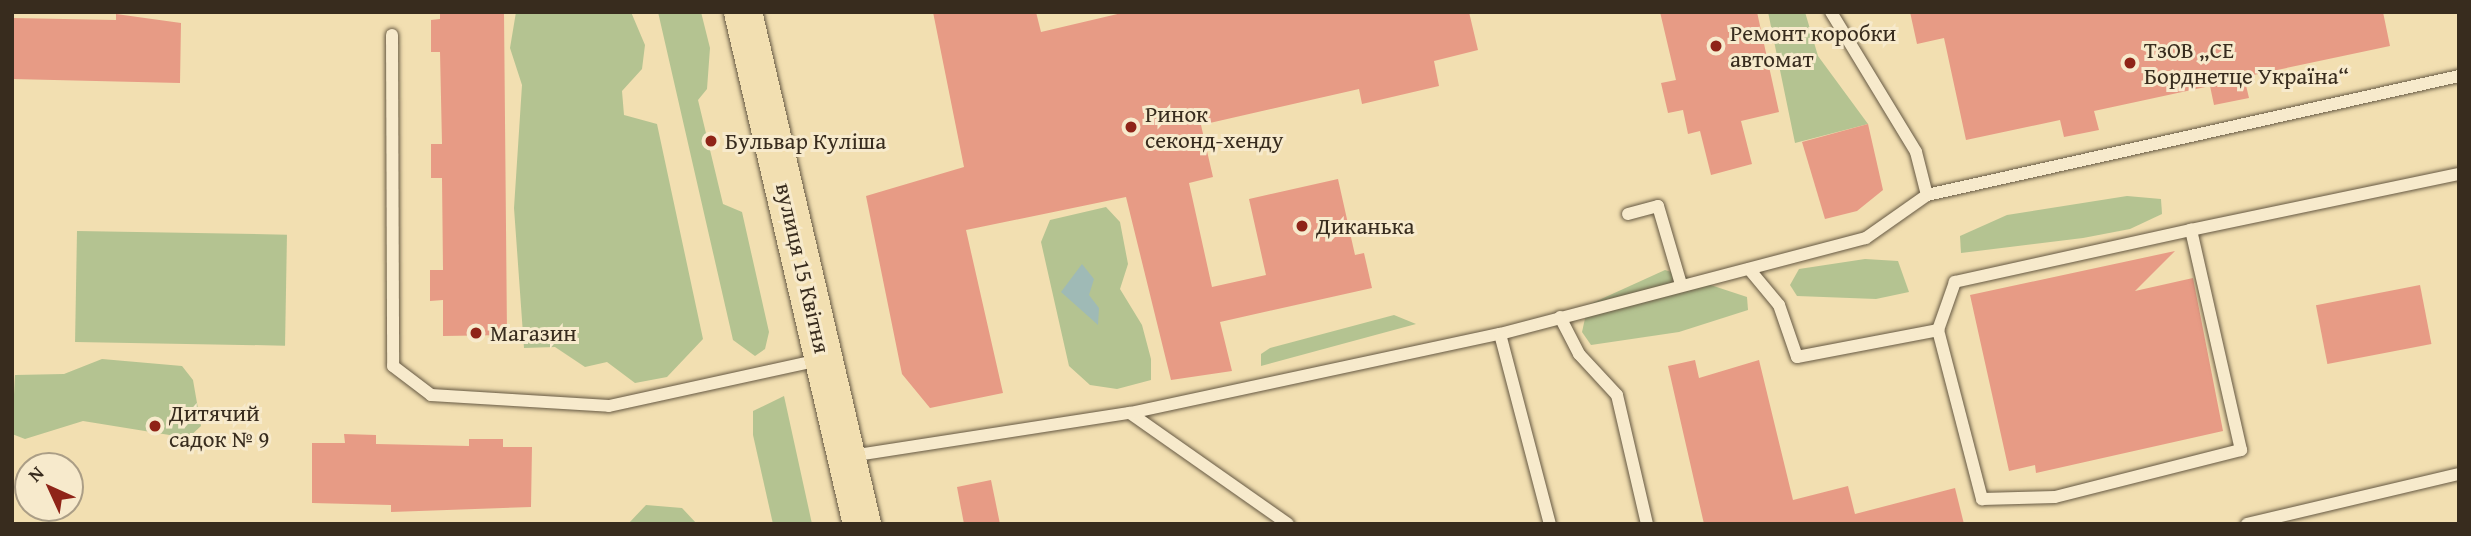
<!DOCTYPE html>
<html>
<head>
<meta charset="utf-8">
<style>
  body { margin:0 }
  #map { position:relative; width:2471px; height:536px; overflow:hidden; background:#f2dfb1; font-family:"Gentium Book Plus",serif }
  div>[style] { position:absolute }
  .green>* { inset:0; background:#b4c391; transform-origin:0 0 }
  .water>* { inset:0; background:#9fbab6 }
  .building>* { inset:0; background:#e79b85; transform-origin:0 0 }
  .roads { filter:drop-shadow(0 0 2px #665943) drop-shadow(0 0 2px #665943) }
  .service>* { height:12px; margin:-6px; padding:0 6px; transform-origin:6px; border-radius:6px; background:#f7eacc }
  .trunk>* { height:38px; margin:-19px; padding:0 19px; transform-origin:19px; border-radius:19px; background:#f2dfb1 }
  .dots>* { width:19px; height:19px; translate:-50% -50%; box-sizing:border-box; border:4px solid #f7eacc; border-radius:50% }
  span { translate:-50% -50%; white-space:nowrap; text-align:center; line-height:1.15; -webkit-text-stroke:6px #f7eacc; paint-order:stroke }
  .poi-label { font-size:23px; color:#382c1e }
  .left { translate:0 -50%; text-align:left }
  .street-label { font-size:23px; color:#382c1e }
  .frame { position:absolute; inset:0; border:14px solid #382c1e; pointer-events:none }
  .north { position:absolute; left:14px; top:452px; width:70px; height:70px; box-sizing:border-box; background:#f7eacc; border:2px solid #ab9e86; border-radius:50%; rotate:315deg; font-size:19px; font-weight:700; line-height:28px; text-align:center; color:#382c1e }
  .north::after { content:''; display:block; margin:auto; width:24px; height:32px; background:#8f2418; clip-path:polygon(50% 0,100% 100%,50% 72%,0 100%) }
</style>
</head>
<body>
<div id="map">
  <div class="green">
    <i style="clip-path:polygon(516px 12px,631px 12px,645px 45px,642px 69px,622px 91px,624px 115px,657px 124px,703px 339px,667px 377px,635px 383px,607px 362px,585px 367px,555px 347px,524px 348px,514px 208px,522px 85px,510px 48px)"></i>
    <i style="clip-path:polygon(658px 12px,701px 12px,710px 48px,707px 89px,698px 100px,723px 204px,742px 212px,769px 332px,765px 349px,755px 356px,733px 340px)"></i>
    <i style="clip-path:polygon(1768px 12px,1805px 12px,1818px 56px,1868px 124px,1795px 143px)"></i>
    <i style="clip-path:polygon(2127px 196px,2161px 199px,2162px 214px,2130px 229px,2083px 238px,1961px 253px,1960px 236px,2007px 215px)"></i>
    <i style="clip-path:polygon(1106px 207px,1120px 222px,1128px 264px,1120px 289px,1142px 325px,1151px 359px,1151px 380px,1117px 389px,1090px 385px,1069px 366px,1041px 242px,1050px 220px)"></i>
    <i style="left:77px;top:231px;width:210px;height:111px;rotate:1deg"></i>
    <i style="clip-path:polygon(1865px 259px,1898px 261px,1909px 292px,1876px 299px,1797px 296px,1790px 285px,1799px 269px)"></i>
    <i style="clip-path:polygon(1665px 270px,1747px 297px,1748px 310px,1679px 332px,1591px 345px,1582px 332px,1588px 305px)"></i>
    <i style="clip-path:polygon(1394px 315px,1416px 324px,1261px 366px,1261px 354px,1270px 348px)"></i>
    <i style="clip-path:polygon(102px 359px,182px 366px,193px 380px,201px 426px,188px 438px,83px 421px,25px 439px,12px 434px,15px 375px,64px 374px)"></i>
    <i style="clip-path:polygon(784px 396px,812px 524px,773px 524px,753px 435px,753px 411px)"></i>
    <i style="clip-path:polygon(646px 505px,682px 508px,697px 524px,628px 524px)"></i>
  </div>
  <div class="water">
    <i style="clip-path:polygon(1082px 264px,1094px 279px,1089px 295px,1099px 308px,1098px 325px,1061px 292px)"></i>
  </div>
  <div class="building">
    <i style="clip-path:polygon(440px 12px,504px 12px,507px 335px,443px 336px,443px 300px,430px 301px,430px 270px,443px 270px,442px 178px,431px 178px,431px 144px,442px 144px,440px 52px,431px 52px,431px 20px,440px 19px)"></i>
    <i style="clip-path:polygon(933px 12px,1036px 12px,1041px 32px,1126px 12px,1469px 12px,1478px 50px,1434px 61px,1439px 86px,1362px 104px,1359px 89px,1201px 125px,1213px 177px,1189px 183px,1212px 287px,1266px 275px,1249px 199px,1338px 179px,1355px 255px,1364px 253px,1372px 288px,1220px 322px,1232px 371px,1171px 380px,1126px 197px,966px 230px,1003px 393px,930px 408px,902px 374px,866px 196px,964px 167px)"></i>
    <i style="clip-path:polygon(1660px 12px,1757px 12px,1779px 112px,1741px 121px,1752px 164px,1711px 175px,1700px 131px,1688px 134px,1683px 110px,1668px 113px,1661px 83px,1676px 80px)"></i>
    <i style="clip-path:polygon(1910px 12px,2383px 12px,2390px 46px,2244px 77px,2249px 98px,2214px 105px,2210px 86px,2094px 111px,2099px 130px,2064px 137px,2060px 120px,1966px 140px,1944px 38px,1917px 44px)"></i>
    <i style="clip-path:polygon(116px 14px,181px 23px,180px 83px,12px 79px,12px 18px,116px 20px)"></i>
    <i style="clip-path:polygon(1868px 124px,1883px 190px,1857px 211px,1825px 219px,1802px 142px)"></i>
    <i style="clip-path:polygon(2175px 251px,2135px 291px,2193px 278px,2223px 431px,2036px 473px,2035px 465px,2009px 471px,1970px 295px)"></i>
    <i style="left:2420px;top:285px;width:60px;height:106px;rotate:79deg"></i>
    <i style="clip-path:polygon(1695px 360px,1699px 378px,1759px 360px,1793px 500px,1848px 486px,1855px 514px,1955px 488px,1964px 524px,1704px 524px,1668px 366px)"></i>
    <i style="clip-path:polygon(344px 434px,376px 435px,376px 444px,469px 446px,469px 439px,503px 439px,503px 447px,532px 447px,531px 507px,391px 512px,391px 505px,312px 503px,312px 443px,345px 443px)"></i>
    <i style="clip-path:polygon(991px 480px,1000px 524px,964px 524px,957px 487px)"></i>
  </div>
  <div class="roads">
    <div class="service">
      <i style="left:1831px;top:12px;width:164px;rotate:58.7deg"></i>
      <i style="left:1916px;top:152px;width:44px;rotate:75.7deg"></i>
      <i style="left:392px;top:35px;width:331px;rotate:89.8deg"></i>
      <i style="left:393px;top:366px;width:48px;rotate:37.3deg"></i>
      <i style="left:431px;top:395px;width:178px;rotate:3.5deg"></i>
      <i style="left:609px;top:406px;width:216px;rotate:-12.3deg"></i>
      <i style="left:1628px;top:214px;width:31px;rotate:-15deg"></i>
      <i style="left:1658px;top:206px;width:81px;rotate:73.6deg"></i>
      <i style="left:2191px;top:230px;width:274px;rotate:-11.8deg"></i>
      <i style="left:1749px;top:269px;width:47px;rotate:50.2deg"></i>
      <i style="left:1779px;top:305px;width:55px;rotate:70.9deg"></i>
      <i style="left:1797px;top:357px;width:144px;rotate:-10.8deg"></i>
      <i style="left:1938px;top:330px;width:175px;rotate:75.4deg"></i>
      <i style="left:1982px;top:499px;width:73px;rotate:-1.6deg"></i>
      <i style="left:2055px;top:497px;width:192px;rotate:-14.2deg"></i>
      <i style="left:2241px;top:450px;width:226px;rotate:-102.8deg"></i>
      <i style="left:2191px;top:230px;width:242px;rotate:167.6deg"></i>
      <i style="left:1955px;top:282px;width:51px;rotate:109.5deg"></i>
      <i style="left:1560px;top:317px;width:42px;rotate:62.8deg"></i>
      <i style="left:1579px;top:354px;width:56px;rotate:47.2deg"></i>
      <i style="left:1617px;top:395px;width:132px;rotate:76.9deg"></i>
      <i style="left:1500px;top:334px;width:196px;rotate:75.3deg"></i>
      <i style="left:1130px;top:413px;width:193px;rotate:35.1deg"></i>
      <i style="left:851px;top:456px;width:282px;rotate:-8.8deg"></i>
      <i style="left:1130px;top:413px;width:378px;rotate:-12.1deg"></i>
      <i style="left:1500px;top:334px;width:378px;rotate:-14.7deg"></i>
      <i style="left:1866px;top:238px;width:75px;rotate:-35.2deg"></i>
      <i style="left:1927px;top:195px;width:545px;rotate:-12.61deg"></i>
      <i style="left:2247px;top:524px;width:218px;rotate:-13.3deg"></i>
    </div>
    <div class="trunk">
      <i style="left:743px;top:12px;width:526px;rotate:76.92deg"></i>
    </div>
  </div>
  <div class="dots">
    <i style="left:1716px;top:46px;background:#8f2418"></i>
    <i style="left:2130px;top:63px;background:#8f2418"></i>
    <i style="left:1131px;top:127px;background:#8f2418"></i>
    <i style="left:711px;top:141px;background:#8f2418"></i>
    <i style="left:1302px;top:226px;background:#8f2418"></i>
    <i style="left:476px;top:333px;background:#8f2418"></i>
    <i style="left:155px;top:426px;background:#8f2418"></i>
  </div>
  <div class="poi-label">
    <span class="left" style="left:1730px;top:46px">Ремонт коробки<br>автомат</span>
    <span class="left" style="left:2144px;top:63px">ТзОВ „СЕ<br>Борднетце Україна“</span>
    <span class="left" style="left:1145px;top:127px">Ринок<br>секонд-хенду</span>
    <span class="left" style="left:725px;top:141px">Бульвар Куліша</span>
    <span class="left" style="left:1316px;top:226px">Диканька</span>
    <span class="left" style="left:490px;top:333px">Магазин</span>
    <span class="left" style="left:169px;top:426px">Дитячий<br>садок № 9</span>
  </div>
  <div class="street-label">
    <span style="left:803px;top:268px;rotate:77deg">вулиця 15 Квітня</span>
  </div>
  <div class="frame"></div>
  <div class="north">N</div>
</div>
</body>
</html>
